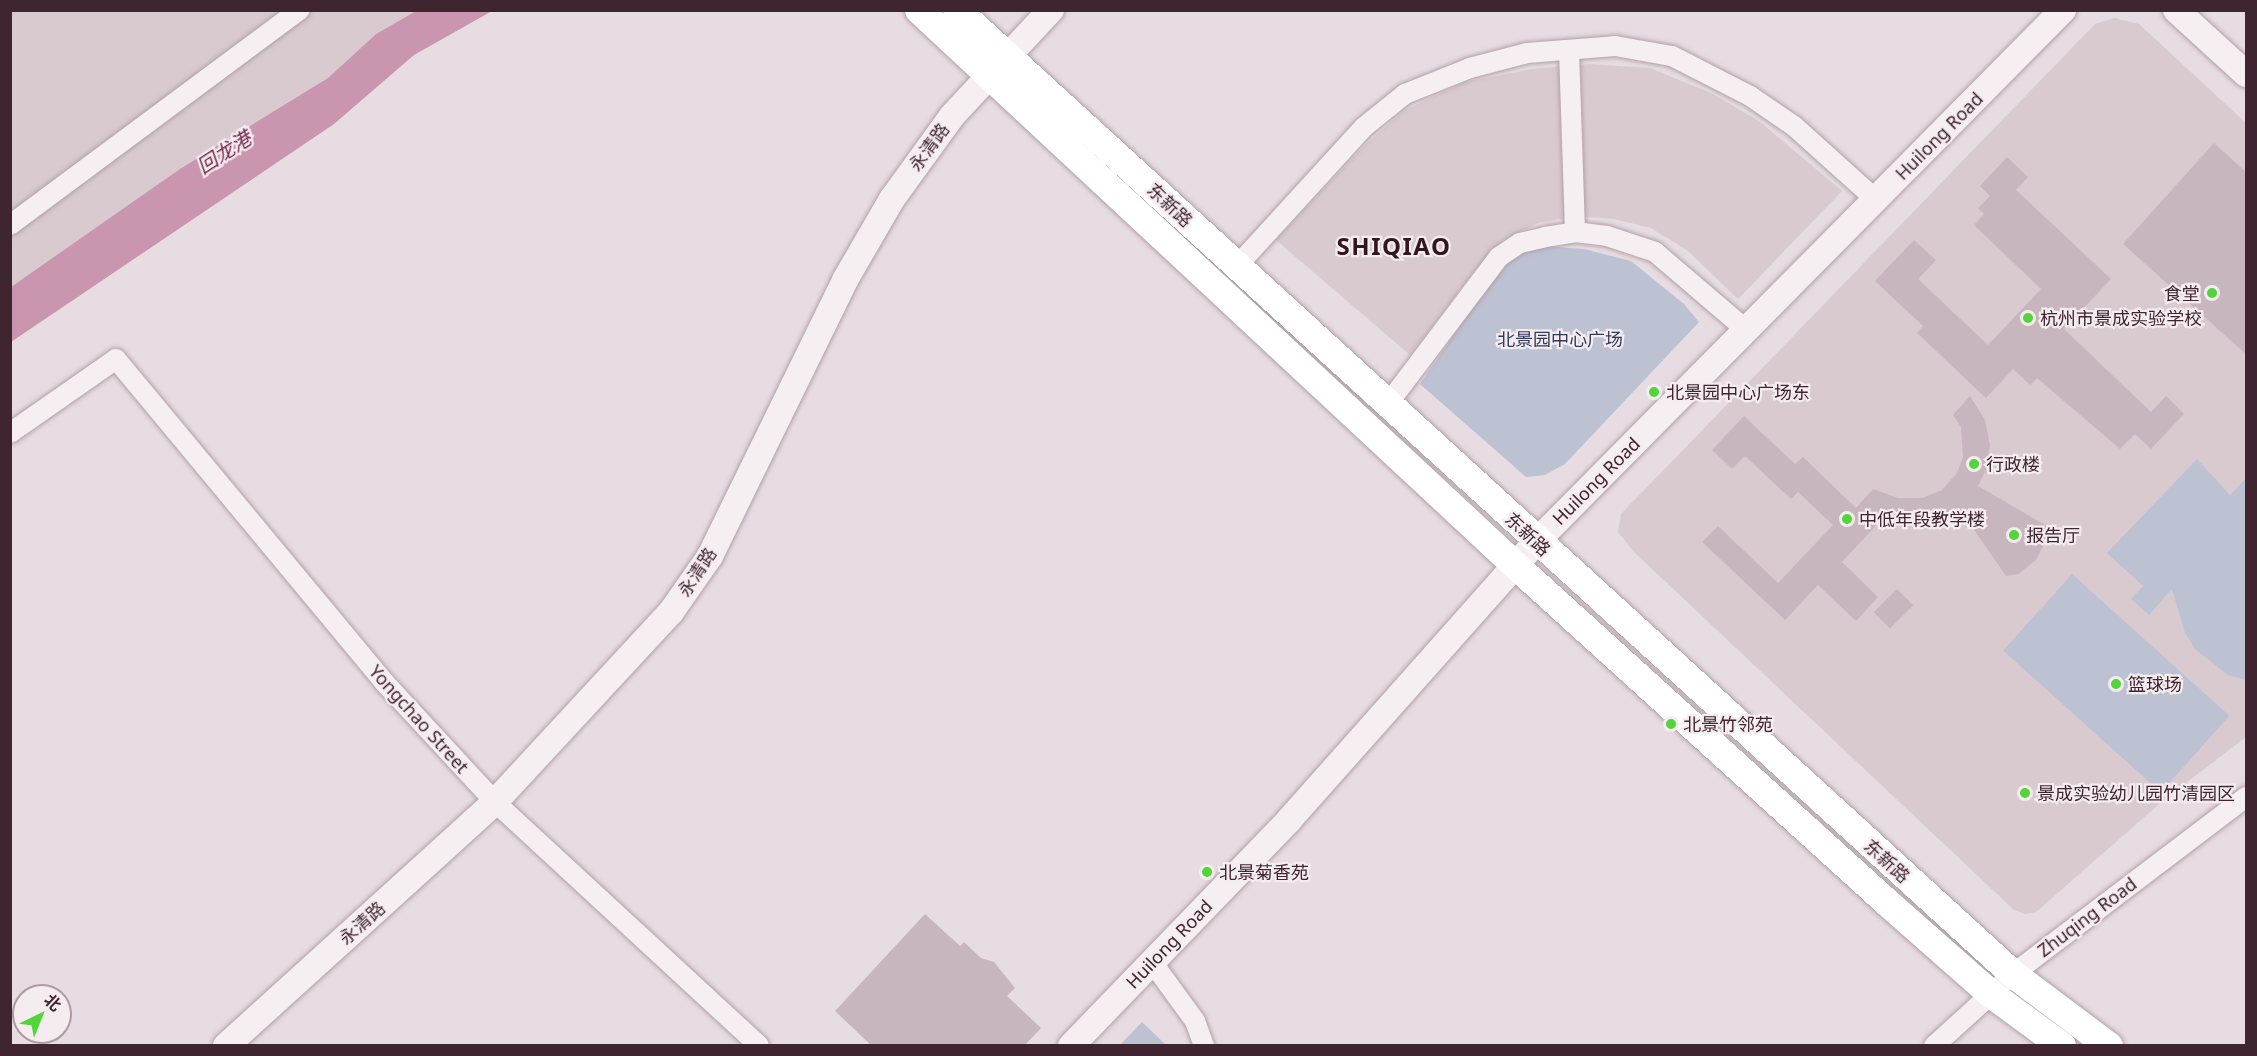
<!DOCTYPE html>
<html>
<head>
<meta charset="utf-8">
<style>
  body { margin:0 }
  #map { position:relative; width:2257px; height:1056px; overflow:hidden; background:#e7dce1; font-family:"Noto Sans","Noto Sans SC",sans-serif }
  div>[style] { position:absolute }
  .built>* { inset:0; background:#d9cad0 }
  .green>* { inset:0; background:#bdc2d2; transform-origin:0 0 }
  .water>* { inset:0; background:#ca95af }
  .building>* { inset:0; background:#c7b6bd; transform-origin:0 0 }
  .roads { filter:drop-shadow(0 0 2px #b1a1a8) drop-shadow(0 0 2px #b1a1a8) }
  .minor>* { height:20px; margin:-10px; padding:0 10px; transform-origin:10px; border-radius:10px; background:#f6eff1 }
  .tertiary>* { height:26px; margin:-13px; padding:0 13px; transform-origin:13px; border-radius:13px; background:#f6eff1 }
  .secondary>* { height:28px; margin:-14px; padding:0 14px; transform-origin:14px; border-radius:14px; background:#fff }
  .dots>* { width:16px; height:16px; translate:-50% -50%; box-sizing:border-box; border:3px solid #f5ecf0; border-radius:50% }
  span { translate:-50% -50%; white-space:nowrap; text-align:center; line-height:1.15; -webkit-text-stroke:4.5px #f5ecf0; paint-order:stroke }
  .street-label { font-size:18px; color:#3e252f }
  .poi-label { font-size:18px; color:#3e252f }
  .right { translate:-100% -50%; text-align:right }
  .left { translate:0 -50%; text-align:left }
  .park-label { font-size:18px; color:#323a5b }
  .water-label { font-size:20px; color:#742d4d; font-style:italic }
  .district-label { font-size:24px; color:#2f1820; font-weight:700; letter-spacing:1.5px }
  .frame { position:absolute; inset:0; border:12px solid #3e252f; pointer-events:none }
  .north { position:absolute; left:12px; top:984px; width:60px; height:60px; box-sizing:border-box; background:#f5ecf0; border:2px solid #ac9ca3; border-radius:50%; rotate:43deg; font-size:16px; font-weight:700; line-height:24px; text-align:center; color:#3e252f }
  .north::after { content:''; display:block; margin:auto; width:21px; height:27px; background:#51d539; clip-path:polygon(50% 0,100% 100%,50% 72%,0 100%) }
</style>
</head>
<body>
<div id="map">
  <div class="built">
    <i style="clip-path:polygon(11px 11px,416px 11px,376px 34px,328px 78px,11px 287px)"></i>
    <i style="clip-path:polygon(2115px 18px,2139px 24px,2246px 123px,2246px 737px,2165px 799px,2036px 912px,2025px 914px,2014px 910px,1634px 552px,1618px 532px,1621px 514px,2095px 24px)"></i>
    <i style="clip-path:polygon(1589px 64px,1650px 68px,1713px 94px,1759px 121px,1842px 191px,1738px 299px,1688px 251px,1651px 228px,1614px 219px,1577px 216px,1538px 223px,1503px 240px,1472px 274px,1410px 355px,1276px 240px,1365px 145px,1405px 110px,1465px 82px,1532px 69px)"></i>
  </div>
  <div class="green">
    <i style="clip-path:polygon(1544px 246px,1584px 249px,1631px 261px,1684px 304px,1699px 322px,1565px 464px,1545px 475px,1526px 477px,1420px 384px,1493px 278px,1514px 255px)"></i>
    <i style="clip-path:polygon(2197px 459px,2230px 495px,2246px 478px,2246px 680px,2228px 675px,2195px 649px,2185px 633px,2172px 589px,2149px 615px,2131px 599px,2143px 586px,2107px 553px)"></i>
    <i style="left:2072px;top:574px;width:212px;height:103px;rotate:42deg"></i>
    <i style="clip-path:polygon(1142px 1022px,1166px 1045px,1120px 1045px)"></i>
  </div>
  <div class="water">
    <i style="clip-path:polygon(416px 11px,492px 11px,414px 55px,334px 124px,11px 342px,11px 287px,180px 169px,328px 78px,376px 34px)"></i>
  </div>
  <div class="building">
    <i style="clip-path:polygon(2214px 143px,2247px 173px,2247px 355px,2123px 244px)"></i>
    <i style="clip-path:polygon(2007px 157px,2028px 177px,2016px 190px,2111px 279px,2064px 329px,2151px 412px,2166px 396px,2184px 414px,2151px 449px,2135px 434px,2120px 449px,2037px 378px,2030px 385px,2013px 369px,1986px 398px,1917px 333px,1923px 326px,1875px 281px,1914px 240px,1936px 260px,1918px 279px,1988px 345px,2041px 289px,1974px 225px,1984px 214px,1978px 208px,1990px 196px,1980px 186px)"></i>
    <i style="clip-path:polygon(1970px 396px,1985px 420px,1990px 445px,1986px 470px,1978px 486px,2052px 529px,2036px 560px,2018px 574px,2006px 576px,1959px 508px,1932px 520px,1906px 522px,1885px 516px,1842px 562px,1878px 597px,1856px 621px,1818px 585px,1785px 620px,1702px 542px,1718px 526px,1778px 583px,1833px 525px,1798px 492px,1791px 499px,1745px 456px,1732px 469px,1712px 450px,1744px 416px,1795px 464px,1803px 457px,1856px 508px,1873px 489px,1898px 498px,1922px 498px,1942px 490px,1957px 473px,1963px 457px,1961px 427px,1953px 415px)"></i>
    <i style="left:1897px;top:589px;width:23px;height:33px;rotate:45deg"></i>
    <i style="clip-path:polygon(925px 914px,960px 946px,964px 942px,981px 958px,994px 962px,1015px 988px,1007px 996px,1041px 1028px,1024px 1046px,872px 1046px,835px 1011px)"></i>
  </div>
  <div class="roads">
    <div class="minor">
      <i style="left:1569px;top:50px;width:182px;rotate:88.1deg"></i>
      <i style="left:10px;top:225px;width:361px;rotate:-36.6deg"></i>
      <i style="left:1237px;top:266px;width:188px;rotate:-47.6deg"></i>
      <i style="left:1364px;top:127px;width:53px;rotate:-38.8deg"></i>
      <i style="left:1405px;top:94px;width:70px;rotate:-21.8deg"></i>
      <i style="left:1470px;top:68px;width:59px;rotate:-14.7deg"></i>
      <i style="left:1527px;top:53px;width:88px;rotate:-4.5deg"></i>
      <i style="left:1615px;top:46px;width:58px;rotate:10deg"></i>
      <i style="left:1672px;top:56px;width:88px;rotate:27.1deg"></i>
      <i style="left:1750px;top:96px;width:53px;rotate:34.3deg"></i>
      <i style="left:1794px;top:126px;width:109px;rotate:42deg"></i>
      <i style="left:1387px;top:405px;width:186px;rotate:-52.9deg"></i>
      <i style="left:1499px;top:257px;width:25px;rotate:-34deg"></i>
      <i style="left:1520px;top:243px;width:26px;rotate:-13deg"></i>
      <i style="left:1545px;top:237px;width:30px;rotate:-9deg"></i>
      <i style="left:1575px;top:232px;width:32px;rotate:7deg"></i>
      <i style="left:1607px;top:236px;width:51px;rotate:18.4deg"></i>
      <i style="left:1655px;top:252px;width:118px;rotate:40.5deg"></i>
      <i style="left:10px;top:433px;width:129px;rotate:-34.9deg"></i>
      <i style="left:116px;top:359px;width:420px;rotate:50.3deg"></i>
      <i style="left:384px;top:682px;width:163px;rotate:47.2deg"></i>
      <i style="left:495px;top:802px;width:359px;rotate:42.7deg"></i>
      <i style="left:1152px;top:962px;width:73px;rotate:53.9deg"></i>
      <i style="left:1195px;top:1021px;width:27px;rotate:70deg"></i>
      <i style="left:1934px;top:1046px;width:107px;rotate:-42.3deg"></i>
      <i style="left:2013px;top:974px;width:293px;rotate:-37.2deg"></i>
    </div>
    <div class="tertiary">
      <i style="left:2176px;top:10px;width:95px;rotate:42.4deg"></i>
      <i style="left:226px;top:1046px;width:363px;rotate:-42.2deg"></i>
      <i style="left:495px;top:802px;width:259px;rotate:-47.2deg"></i>
      <i style="left:671px;top:612px;width:68px;rotate:-55.1deg"></i>
      <i style="left:710px;top:556px;width:307px;rotate:-63.9deg"></i>
      <i style="left:845px;top:280px;width:94px;rotate:-59.9deg"></i>
      <i style="left:892px;top:199px;width:102px;rotate:-54.1deg"></i>
      <i style="left:952px;top:116px;width:145px;rotate:-47deg"></i>
      <i style="left:1071px;top:1046px;width:315px;rotate:-46deg"></i>
      <i style="left:1290px;top:819px;width:370px;rotate:-48.4deg"></i>
      <i style="left:1536px;top:542px;width:749px;rotate:-45.27deg"></i>
    </div>
    <div class="secondary">
      <i style="left:919px;top:10px;width:814px;rotate:42.96deg"></i>
      <i style="left:1515px;top:565px;width:506px;rotate:42.2deg"></i>
      <i style="left:1890px;top:905px;width:135px;rotate:41.4deg"></i>
      <i style="left:1991px;top:994px;width:88px;rotate:36.2deg"></i>
      <i style="left:957px;top:10px;width:1430px;rotate:42.39deg"></i>
      <i style="left:2013px;top:974px;width:120px;rotate:36.9deg"></i>
    </div>
  </div>
  <div class="dots">
    <i style="left:2212px;top:293px;background:#51d539"></i>
    <i style="left:2028px;top:318px;background:#51d539"></i>
    <i style="left:1654px;top:392px;background:#51d539"></i>
    <i style="left:1974px;top:464px;background:#51d539"></i>
    <i style="left:1847px;top:519px;background:#51d539"></i>
    <i style="left:2014px;top:535px;background:#51d539"></i>
    <i style="left:2116px;top:684px;background:#51d539"></i>
    <i style="left:1671px;top:724px;background:#51d539"></i>
    <i style="left:2025px;top:793px;background:#51d539"></i>
    <i style="left:1207px;top:872px;background:#51d539"></i>
  </div>
  <div class="street-label">
    <span style="left:1939px;top:136px;rotate:-45deg">Huilong Road</span>
    <span style="left:929px;top:147px;rotate:-54deg">永清路</span>
    <span style="left:1170px;top:205px;rotate:43deg">东新路</span>
    <span style="left:1596px;top:481px;rotate:-45deg">Huilong Road</span>
    <span style="left:1528px;top:534px;rotate:43deg">东新路</span>
    <span style="left:697px;top:572px;rotate:-57deg">永清路</span>
    <span style="left:419px;top:719px;rotate:48deg">Yongchao Street</span>
    <span style="left:1887px;top:861px;rotate:42deg">东新路</span>
    <span style="left:2087px;top:917px;rotate:-37deg">Zhuqing Road</span>
    <span style="left:362px;top:923px;rotate:-42deg">永清路</span>
    <span style="left:1169px;top:944px;rotate:-46deg">Huilong Road</span>
  </div>
  <div class="poi-label">
    <span class="right" style="left:2200px;top:293px">食堂</span>
    <span class="left" style="left:2040px;top:318px">杭州市景成实验学校</span>
    <span class="left" style="left:1666px;top:392px">北景园中心广场东</span>
    <span class="left" style="left:1986px;top:464px">行政楼</span>
    <span class="left" style="left:1859px;top:519px">中低年段教学楼</span>
    <span class="left" style="left:2026px;top:535px">报告厅</span>
    <span class="left" style="left:2128px;top:684px">篮球场</span>
    <span class="left" style="left:1683px;top:724px">北景竹邻苑</span>
    <span class="left" style="left:2037px;top:793px">景成实验幼儿园竹清园区</span>
    <span class="left" style="left:1219px;top:872px">北景菊香苑</span>
  </div>
  <div class="park-label">
    <span style="left:1560px;top:339px">北景园中心广场</span>
  </div>
  <div class="water-label">
    <span style="left:224px;top:152px;rotate:-33deg">回龙港</span>
  </div>
  <div class="district-label">
    <span style="left:1394px;top:246px">SHIQIAO</span>
  </div>
  <div class="frame"></div>
  <div class="north">北</div>
</div>
</body>
</html>
